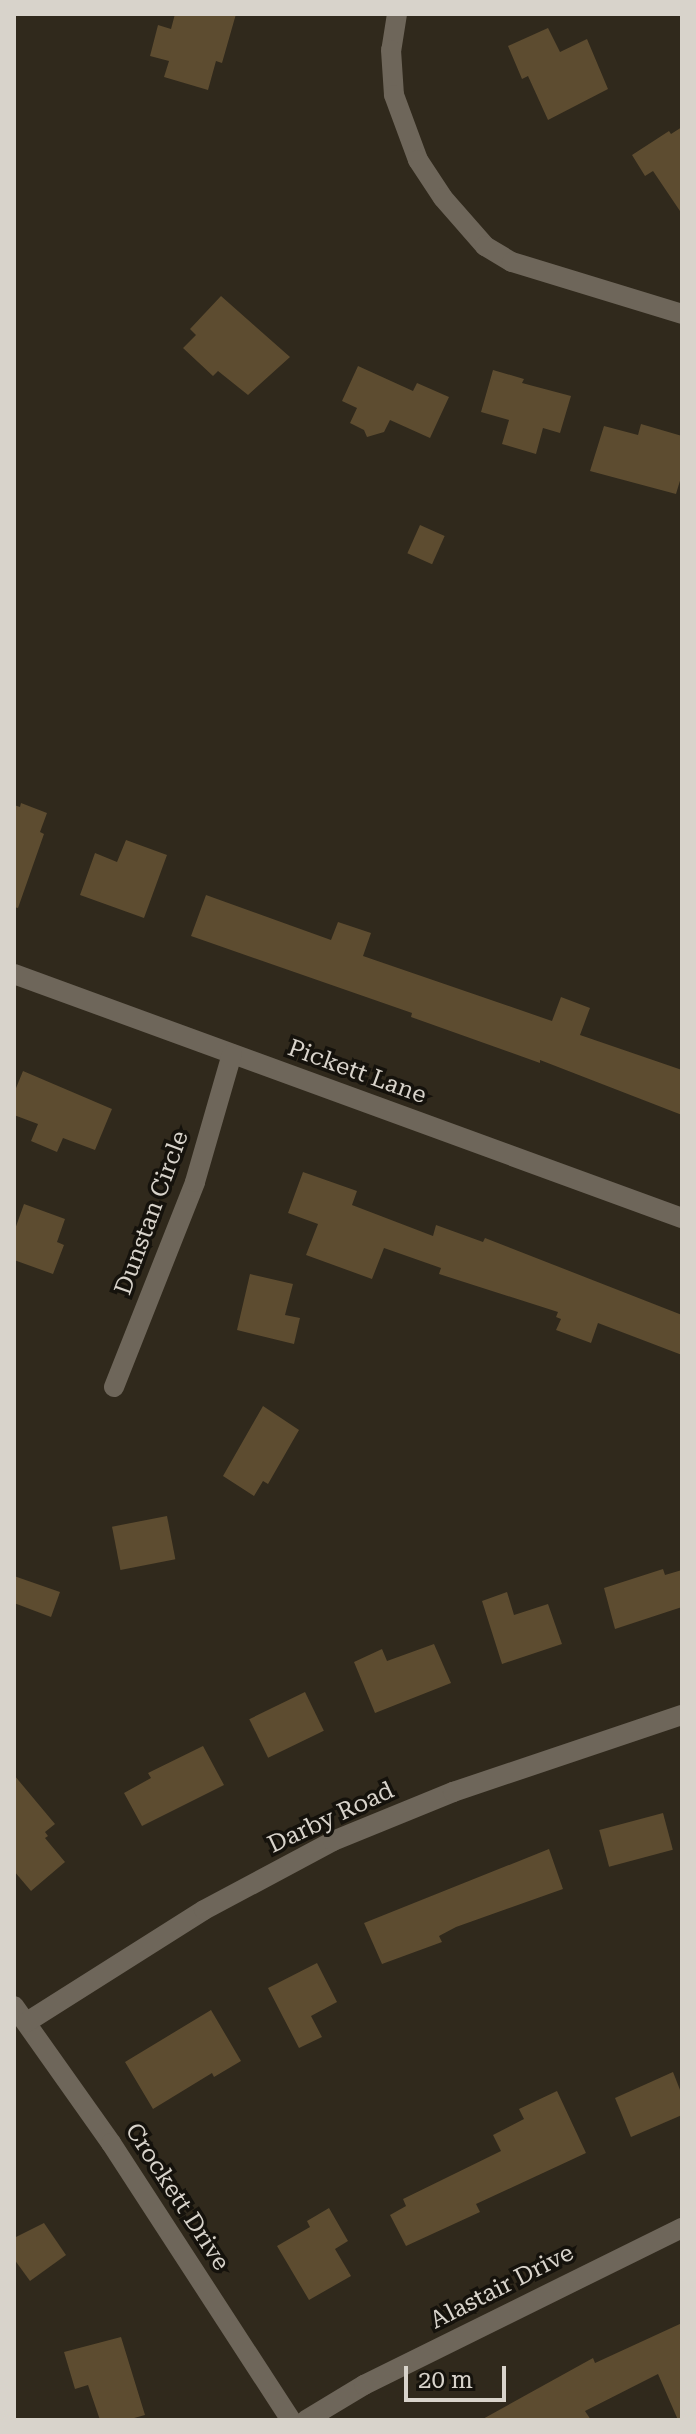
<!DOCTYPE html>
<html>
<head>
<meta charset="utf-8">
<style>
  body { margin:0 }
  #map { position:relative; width:696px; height:2434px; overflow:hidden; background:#30291c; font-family:"Roboto Serif",serif }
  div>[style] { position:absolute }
  .building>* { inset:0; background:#5d4c30; transform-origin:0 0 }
  .minor>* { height:20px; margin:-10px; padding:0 10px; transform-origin:10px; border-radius:10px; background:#6e665a }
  span { translate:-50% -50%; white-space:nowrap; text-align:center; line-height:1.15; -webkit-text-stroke:7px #15120c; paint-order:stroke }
  .street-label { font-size:24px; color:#d8d3cb }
  .frame { position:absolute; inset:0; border:16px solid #d8d3cb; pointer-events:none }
  .scale { position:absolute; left:404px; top:2366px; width:102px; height:36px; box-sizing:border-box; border:4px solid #d8d3cb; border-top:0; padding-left:10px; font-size:24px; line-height:28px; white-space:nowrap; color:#d8d3cb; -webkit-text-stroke:6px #15120c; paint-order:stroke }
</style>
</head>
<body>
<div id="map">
  <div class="building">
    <i style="clip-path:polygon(175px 14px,236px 14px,222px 63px,216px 61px,208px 90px,164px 77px,169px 61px,150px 56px,158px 25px,171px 29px)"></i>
    <i style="clip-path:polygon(548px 28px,560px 52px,587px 39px,608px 89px,548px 120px,528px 76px,522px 79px,508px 46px)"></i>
    <i style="clip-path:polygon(682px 127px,682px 214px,653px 171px,645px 176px,632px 155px,669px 131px,671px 134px)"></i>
    <i style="clip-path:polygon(221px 296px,290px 357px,248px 395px,218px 371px,213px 376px,183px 348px,196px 335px,190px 329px)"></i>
    <i style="clip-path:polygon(358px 366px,413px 391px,417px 383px,449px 397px,430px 438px,390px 420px,384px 432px,367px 437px,364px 430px,350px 423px,357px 408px,342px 401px)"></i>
    <i style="clip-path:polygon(493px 370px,524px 379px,522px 383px,571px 396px,560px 433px,543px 428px,536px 454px,502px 444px,509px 420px,481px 412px)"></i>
    <i style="clip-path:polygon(641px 424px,682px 436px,682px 474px,676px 494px,590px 471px,604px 426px,638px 435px)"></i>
    <i style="left:420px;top:525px;width:27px;height:31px;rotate:24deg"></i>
    <i style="clip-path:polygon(21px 803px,47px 813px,40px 832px,44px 834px,18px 908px,14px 907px,14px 805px,20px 807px)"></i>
    <i style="clip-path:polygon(126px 840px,167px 855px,144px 918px,80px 895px,95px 853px,117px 862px)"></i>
    <i style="clip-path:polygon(206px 895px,331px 940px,338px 922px,371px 933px,363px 956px,552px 1021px,561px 997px,590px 1008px,580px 1035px,682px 1070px,682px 1115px,540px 1060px,540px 1063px,411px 1017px,412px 1013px,191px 936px)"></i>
    <i style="clip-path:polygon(23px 1071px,112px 1109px,95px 1150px,63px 1138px,57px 1152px,31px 1141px,38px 1124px,14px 1115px,14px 1093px)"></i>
    <i style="clip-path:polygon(303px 1172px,357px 1191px,352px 1205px,433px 1236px,436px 1225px,483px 1242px,485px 1238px,682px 1315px,682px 1355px,598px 1323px,591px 1343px,556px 1330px,561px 1319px,556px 1317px,558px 1312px,439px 1274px,441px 1268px,384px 1248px,372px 1279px,306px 1255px,318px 1224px,288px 1213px)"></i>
    <i style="clip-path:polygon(24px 1204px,65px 1219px,57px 1242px,64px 1245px,53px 1274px,14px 1260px,14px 1232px)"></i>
    <i style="clip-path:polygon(250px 1274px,293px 1284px,285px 1315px,300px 1318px,294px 1344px,237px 1330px)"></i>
    <i style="clip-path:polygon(263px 1406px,299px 1430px,268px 1484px,263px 1481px,254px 1496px,223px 1476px)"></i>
    <i style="left:167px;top:1516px;width:44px;height:56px;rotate:79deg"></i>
    <i style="clip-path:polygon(663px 1569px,665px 1575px,682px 1570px,682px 1607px,615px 1629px,604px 1588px)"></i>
    <i style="clip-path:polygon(14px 1576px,60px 1592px,51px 1617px,14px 1603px)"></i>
    <i style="clip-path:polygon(507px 1592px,514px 1615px,548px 1604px,562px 1644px,502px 1664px,482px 1601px)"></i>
    <i style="clip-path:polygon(434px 1644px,451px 1683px,375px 1713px,354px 1662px,382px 1649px,387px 1661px)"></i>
    <i style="left:305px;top:1692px;width:43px;height:62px;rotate:64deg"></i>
    <i style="clip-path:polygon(203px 1746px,224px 1785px,142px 1826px,124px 1793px,151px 1778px,148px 1773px)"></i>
    <i style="clip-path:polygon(14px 1775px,55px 1824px,45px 1832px,48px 1836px,45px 1838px,65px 1862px,31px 1891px,14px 1871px)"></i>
    <i style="left:663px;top:1813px;width:38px;height:66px;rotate:75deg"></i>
    <i style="clip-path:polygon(549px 1849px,563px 1889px,456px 1927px,439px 1936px,442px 1942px,382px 1964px,364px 1923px)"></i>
    <i style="clip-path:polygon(317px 1963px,337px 2002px,311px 2016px,322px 2037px,299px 2048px,268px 1988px)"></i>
    <i style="clip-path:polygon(211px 2010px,241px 2061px,214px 2077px,212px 2073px,153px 2109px,125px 2062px)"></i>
    <i style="clip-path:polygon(673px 2072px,682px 2095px,682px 2115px,631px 2137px,615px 2098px)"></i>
    <i style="clip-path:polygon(557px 2091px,586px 2153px,476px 2204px,480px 2212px,406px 2246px,390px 2215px,406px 2206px,403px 2199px,501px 2151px,493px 2135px,524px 2119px,519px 2109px)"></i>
    <i style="clip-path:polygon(329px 2208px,348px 2241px,335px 2249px,351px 2276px,309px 2300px,277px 2246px,310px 2227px,307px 2221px)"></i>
    <i style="clip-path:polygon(44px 2223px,66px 2255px,30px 2281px,14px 2259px,14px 2238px)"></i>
    <i style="clip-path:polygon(682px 2323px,682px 2420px,678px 2420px,658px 2374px,585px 2411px,591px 2420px,481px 2420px,593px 2358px,595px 2363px)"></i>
    <i style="clip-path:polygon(121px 2337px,145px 2415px,127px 2420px,100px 2420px,88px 2385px,75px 2389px,64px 2352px)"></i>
  </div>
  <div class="minor">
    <i style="left:397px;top:14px;width:36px;rotate:99deg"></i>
    <i style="left:391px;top:50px;width:45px;rotate:86.2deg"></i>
    <i style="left:394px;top:95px;width:69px;rotate:69.7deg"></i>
    <i style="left:418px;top:160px;width:45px;rotate:56.7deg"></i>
    <i style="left:443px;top:198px;width:64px;rotate:48.8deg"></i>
    <i style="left:485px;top:246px;width:31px;rotate:31deg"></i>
    <i style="left:512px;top:262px;width:178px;rotate:17deg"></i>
    <i style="left:14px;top:974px;width:711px;rotate:20.07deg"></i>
    <i style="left:114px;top:1387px;width:220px;rotate:-68.4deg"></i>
    <i style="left:195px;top:1182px;width:133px;rotate:-73.9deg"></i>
    <i style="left:14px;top:2006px;width:168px;rotate:54.7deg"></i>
    <i style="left:111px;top:2143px;width:330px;rotate:57deg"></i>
    <i style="left:27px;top:2022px;width:209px;rotate:-32.3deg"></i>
    <i style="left:204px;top:1910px;width:146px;rotate:-28.1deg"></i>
    <i style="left:333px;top:1841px;width:130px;rotate:-22.2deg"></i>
    <i style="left:453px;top:1792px;width:242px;rotate:-18.6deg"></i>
    <i style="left:306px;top:2420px;width:68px;rotate:-31.1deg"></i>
    <i style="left:364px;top:2385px;width:355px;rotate:-26.3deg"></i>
  </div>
  <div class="street-label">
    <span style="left:357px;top:1072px;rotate:20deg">Pickett Lane</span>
    <span style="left:152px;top:1213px;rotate:-70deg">Dunstan Circle</span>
    <span style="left:331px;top:1818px;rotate:-25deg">Darby Road</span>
    <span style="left:177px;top:2197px;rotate:57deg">Crockett Drive</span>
    <span style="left:502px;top:2287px;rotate:-27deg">Alastair Drive</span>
  </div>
  <div class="frame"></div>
  <div class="scale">20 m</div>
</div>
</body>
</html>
